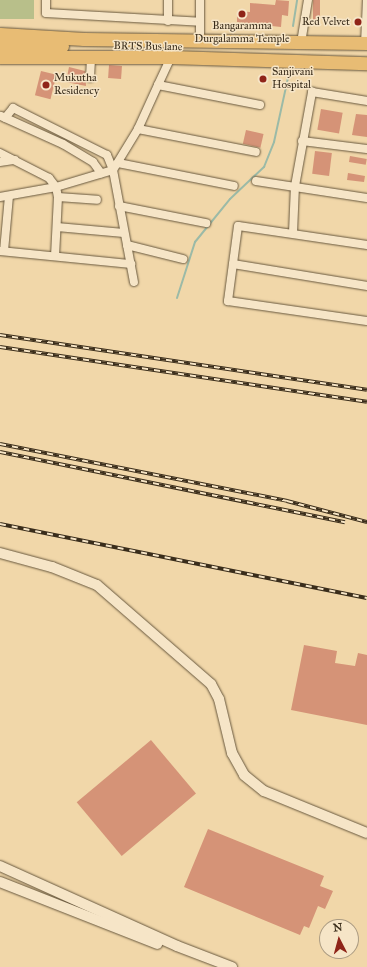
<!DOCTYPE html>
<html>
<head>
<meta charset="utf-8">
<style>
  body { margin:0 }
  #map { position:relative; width:367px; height:967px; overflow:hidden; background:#f1d7a9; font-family:"IM FELL Great Primer",serif }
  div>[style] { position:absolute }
  .green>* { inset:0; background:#b8bf8a; transform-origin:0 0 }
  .stream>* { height:2px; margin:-1px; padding:0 1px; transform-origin:1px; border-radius:1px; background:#9bbaa7 }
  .building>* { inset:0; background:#d59377; transform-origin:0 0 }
  .roads { filter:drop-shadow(0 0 1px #68583e) drop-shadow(0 0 1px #68583e) }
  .minor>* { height:8px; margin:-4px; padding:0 4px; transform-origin:4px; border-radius:4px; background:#f6e5c7 }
  .tertiary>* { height:10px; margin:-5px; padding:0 5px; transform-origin:5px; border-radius:5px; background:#f6e5c7 }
  .primary>* { height:13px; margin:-6.5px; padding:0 6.5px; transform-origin:6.5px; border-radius:6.5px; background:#e8bc74 }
  .rail>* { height:3.5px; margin-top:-1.75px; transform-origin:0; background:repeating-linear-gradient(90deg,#f6e5c7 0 6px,#3a2d1b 0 12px); box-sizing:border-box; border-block:1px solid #3a2d1b }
  .dots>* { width:11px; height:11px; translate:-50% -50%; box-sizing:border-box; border:2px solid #f6e5c7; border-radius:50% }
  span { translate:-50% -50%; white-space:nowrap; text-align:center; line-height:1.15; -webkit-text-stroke:3px #f6e5c7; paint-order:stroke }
  .poi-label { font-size:11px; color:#3a2d1b }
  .right { translate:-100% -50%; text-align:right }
  .left { translate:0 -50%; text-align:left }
  .street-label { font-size:11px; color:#3a2d1b }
  .north { position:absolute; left:319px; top:919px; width:40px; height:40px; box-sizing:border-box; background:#f6e5c7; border:1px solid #ab9b82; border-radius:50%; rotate:354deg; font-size:11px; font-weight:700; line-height:16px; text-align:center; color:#3a2d1b }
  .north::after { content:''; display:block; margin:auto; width:14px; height:18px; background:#8f2418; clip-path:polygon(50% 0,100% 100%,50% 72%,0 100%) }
</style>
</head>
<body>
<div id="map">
  <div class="green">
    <i style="left:0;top:0;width:34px;height:19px"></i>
  </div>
  <div class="stream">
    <i style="left:293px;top:26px;width:26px;rotate:-81deg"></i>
    <i style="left:177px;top:298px;width:59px;rotate:-72.2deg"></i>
    <i style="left:195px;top:242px;width:55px;rotate:-50.9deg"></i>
    <i style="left:230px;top:199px;width:47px;rotate:-43.3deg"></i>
    <i style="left:264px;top:167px;width:27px;rotate:-68deg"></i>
    <i style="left:274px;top:142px;width:71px;rotate:-77.7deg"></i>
  </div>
  <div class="building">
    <i style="clip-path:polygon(276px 0,289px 1px,288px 16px,282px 15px,281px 27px,237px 22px,237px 11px,250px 12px,250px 3px,275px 5px)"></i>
    <i style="left:313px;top:0;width:7px;height:20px"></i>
    <i style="left:109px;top:65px;width:13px;height:13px;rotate:4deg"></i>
    <i style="clip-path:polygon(69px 67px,85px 71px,86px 86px,66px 82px)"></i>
    <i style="left:41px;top:71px;width:16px;height:25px;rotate:14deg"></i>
    <i style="left:321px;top:109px;width:22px;height:21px;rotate:10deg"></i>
    <i style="clip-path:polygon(356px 114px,367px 115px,367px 137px,352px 135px)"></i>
    <i style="left:246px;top:130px;width:18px;height:14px;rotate:13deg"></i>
    <i style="left:315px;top:151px;width:17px;height:23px;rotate:7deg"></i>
    <i style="left:350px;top:156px;width:17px;height:6px;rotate:10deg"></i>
    <i style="clip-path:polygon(348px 173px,365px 176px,364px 182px,347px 180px)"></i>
    <i style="clip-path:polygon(304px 645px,337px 651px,335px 663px,355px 666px,358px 653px,367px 655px,367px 725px,291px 710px)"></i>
    <i style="left:151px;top:740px;width:70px;height:97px;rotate:50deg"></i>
    <i style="clip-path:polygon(208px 829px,324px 876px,320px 886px,333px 891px,325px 909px,318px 906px,309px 928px,304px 926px,300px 935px,184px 887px)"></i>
  </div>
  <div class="roads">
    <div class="minor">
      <i style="left:46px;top:0;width:13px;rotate:90deg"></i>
      <i style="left:46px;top:13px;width:154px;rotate:3.3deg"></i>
      <i style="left:200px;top:0;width:42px;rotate:90deg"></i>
      <i style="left:168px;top:21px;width:21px;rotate:-90deg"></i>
      <i style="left:301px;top:43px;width:44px;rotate:-80.8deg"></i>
      <i style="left:365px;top:44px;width:44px;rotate:-87.4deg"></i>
      <i style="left:90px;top:78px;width:21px;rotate:-87deg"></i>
      <i style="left:158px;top:85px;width:31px;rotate:-65deg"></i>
      <i style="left:1px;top:116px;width:68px;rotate:24.3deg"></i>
      <i style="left:63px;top:144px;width:35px;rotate:31deg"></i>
      <i style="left:93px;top:162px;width:14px;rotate:54deg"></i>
      <i style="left:5px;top:118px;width:13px;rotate:-51deg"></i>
      <i style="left:13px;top:108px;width:105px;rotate:26.6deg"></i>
      <i style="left:107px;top:155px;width:16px;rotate:68deg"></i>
      <i style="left:113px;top:170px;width:114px;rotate:79.4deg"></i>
      <i style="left:138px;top:129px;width:120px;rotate:11deg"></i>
      <i style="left:302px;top:141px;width:65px;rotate:7deg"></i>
      <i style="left:0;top:153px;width:55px;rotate:27deg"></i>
      <i style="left:49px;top:178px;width:11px;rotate:52deg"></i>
      <i style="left:56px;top:187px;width:10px;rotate:79deg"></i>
      <i style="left:58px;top:197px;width:59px;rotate:92.9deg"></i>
      <i style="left:0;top:162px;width:15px;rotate:-8deg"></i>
      <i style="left:118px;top:163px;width:118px;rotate:11.2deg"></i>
      <i style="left:256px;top:181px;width:112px;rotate:8.7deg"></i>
      <i style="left:0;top:197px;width:57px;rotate:-10.1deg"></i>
      <i style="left:56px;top:187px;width:59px;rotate:-16.6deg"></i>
      <i style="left:113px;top:170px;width:48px;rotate:-58.6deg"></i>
      <i style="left:138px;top:129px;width:48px;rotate:-65.6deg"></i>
      <i style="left:158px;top:85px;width:104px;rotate:11.1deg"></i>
      <i style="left:58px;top:197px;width:39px;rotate:4deg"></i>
      <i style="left:119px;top:206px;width:89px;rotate:11.1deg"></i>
      <i style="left:57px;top:227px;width:67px;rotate:5.1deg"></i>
      <i style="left:293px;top:233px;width:47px;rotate:-87.6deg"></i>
      <i style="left:295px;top:186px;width:96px;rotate:-79.7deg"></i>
      <i style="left:312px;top:92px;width:56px;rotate:9.3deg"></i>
      <i style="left:127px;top:245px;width:58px;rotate:14deg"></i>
      <i style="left:367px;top:245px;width:130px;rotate:-171.6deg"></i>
      <i style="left:238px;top:226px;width:76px;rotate:97.6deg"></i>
      <i style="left:228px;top:301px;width:140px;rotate:8.2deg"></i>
      <i style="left:0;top:251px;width:132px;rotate:5.7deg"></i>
      <i style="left:4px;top:251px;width:55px;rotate:-84.8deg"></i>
      <i style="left:233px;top:264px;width:136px;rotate:9.3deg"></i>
    </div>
    <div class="tertiary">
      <i style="left:0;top:553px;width:54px;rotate:15.1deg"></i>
      <i style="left:52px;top:567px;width:48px;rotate:21.8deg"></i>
      <i style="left:97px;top:585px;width:151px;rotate:41deg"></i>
      <i style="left:211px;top:684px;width:17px;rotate:62deg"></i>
      <i style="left:219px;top:699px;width:56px;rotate:76.5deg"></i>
      <i style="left:232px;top:753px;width:25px;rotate:61deg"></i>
      <i style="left:244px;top:775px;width:26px;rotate:39deg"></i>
      <i style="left:264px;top:791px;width:111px;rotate:22.2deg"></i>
      <i style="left:0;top:866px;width:194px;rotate:24.3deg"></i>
      <i style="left:177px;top:946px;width:59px;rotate:20.9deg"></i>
      <i style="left:0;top:882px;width:169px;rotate:21.5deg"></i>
    </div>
    <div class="primary">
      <i style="left:0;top:34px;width:84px;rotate:3.4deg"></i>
      <i style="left:84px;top:39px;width:283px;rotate:0.8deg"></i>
      <i style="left:0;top:46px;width:62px"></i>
      <i style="left:0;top:57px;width:171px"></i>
      <i style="left:171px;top:57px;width:196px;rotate:1.8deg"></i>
    </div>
  </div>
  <div class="rail">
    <i style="left:0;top:335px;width:371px;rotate:8.5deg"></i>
    <i style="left:0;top:347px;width:371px;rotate:8.5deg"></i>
    <i style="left:0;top:444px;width:293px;rotate:11.2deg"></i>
    <i style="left:287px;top:501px;width:83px;rotate:14.7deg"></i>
    <i style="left:0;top:452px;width:352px;rotate:11.5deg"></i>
    <i style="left:0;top:524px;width:374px;rotate:11.4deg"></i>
  </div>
  <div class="dots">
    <i style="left:242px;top:14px;background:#8f2418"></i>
    <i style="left:358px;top:22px;background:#8f2418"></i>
    <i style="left:263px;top:79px;background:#8f2418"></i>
    <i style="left:46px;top:85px;background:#8f2418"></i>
  </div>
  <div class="poi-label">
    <span class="right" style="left:350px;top:22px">Red Velvet</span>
    <span style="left:242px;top:33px">Bangaramma<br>Durgalamma Temple</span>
    <span class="left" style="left:272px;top:79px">Sanjivani<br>Hospital</span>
    <span class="left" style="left:54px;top:85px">Mukutha<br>Residency</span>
  </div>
  <div class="street-label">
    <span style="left:148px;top:47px;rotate:1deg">BRTS Bus lane</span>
  </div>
  <div class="north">N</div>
</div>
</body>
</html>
